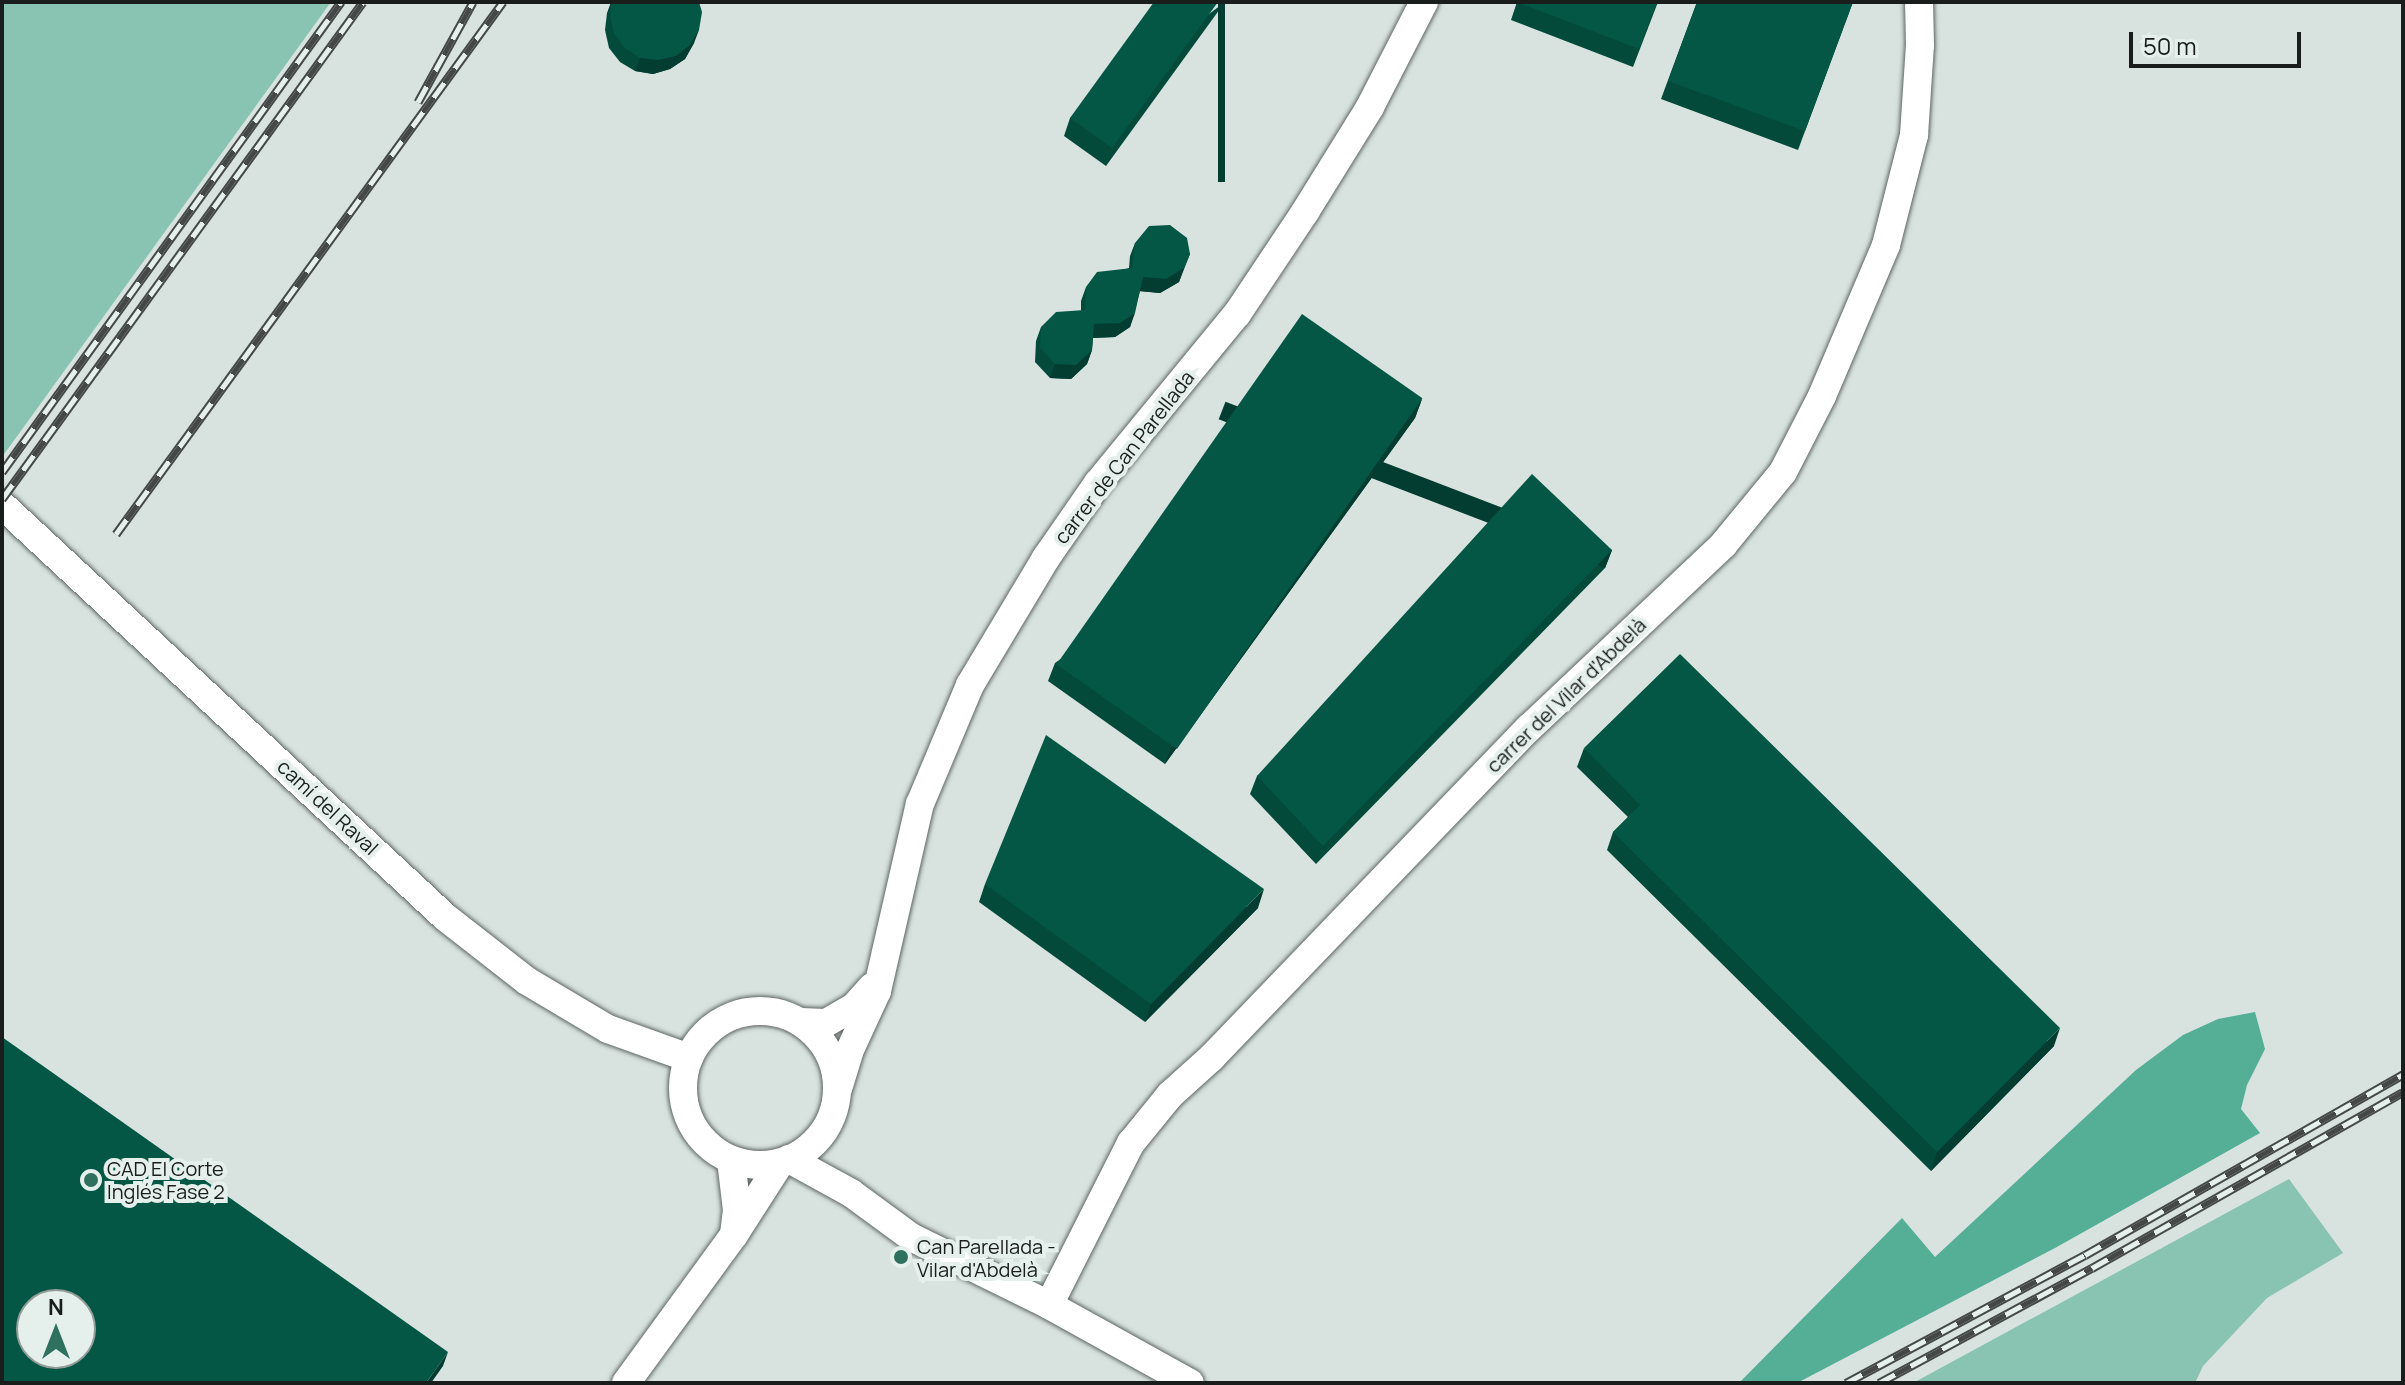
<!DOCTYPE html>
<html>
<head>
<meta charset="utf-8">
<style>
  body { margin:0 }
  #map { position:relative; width:2405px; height:1385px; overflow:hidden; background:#d8e2df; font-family:Manrope,sans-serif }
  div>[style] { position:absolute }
  .green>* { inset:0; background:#88c4b1 }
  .forest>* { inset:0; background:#54af96 }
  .roads { filter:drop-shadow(0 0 2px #5d6663) drop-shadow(0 0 2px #5d6663) }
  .minor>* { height:28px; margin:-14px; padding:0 14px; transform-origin:14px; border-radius:14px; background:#fff }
  .minor>.ring { margin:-14px; padding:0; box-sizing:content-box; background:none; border:28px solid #fff; border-radius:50% }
  .rail>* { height:9px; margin-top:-4.5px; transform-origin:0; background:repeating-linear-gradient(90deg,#e5f0ec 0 18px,#444947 0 36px); box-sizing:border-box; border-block:2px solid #444947 }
  .wall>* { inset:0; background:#034a3b }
  .shaded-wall>* { inset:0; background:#033c30; transform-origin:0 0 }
  .building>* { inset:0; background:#045645; transform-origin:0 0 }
  .dots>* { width:22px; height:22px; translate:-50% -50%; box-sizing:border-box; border:4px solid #e5f0ec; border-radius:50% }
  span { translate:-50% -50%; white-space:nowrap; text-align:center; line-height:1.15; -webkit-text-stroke:8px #e5f0ec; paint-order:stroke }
  .street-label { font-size:20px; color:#191d1b }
  .poi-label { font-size:20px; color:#191d1b }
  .left { translate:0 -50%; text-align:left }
  .frame { position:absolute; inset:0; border:4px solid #191d1b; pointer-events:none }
  .north { position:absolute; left:16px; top:1289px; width:80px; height:80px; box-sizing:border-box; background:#e5f0ec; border:2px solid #939c98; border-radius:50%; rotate:0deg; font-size:22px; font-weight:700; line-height:32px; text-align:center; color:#191d1b }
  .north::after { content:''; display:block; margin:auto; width:28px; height:36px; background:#30705f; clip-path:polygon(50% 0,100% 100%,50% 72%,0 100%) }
  .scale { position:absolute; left:2129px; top:32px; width:172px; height:36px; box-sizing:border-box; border:4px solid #191d1b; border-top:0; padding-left:10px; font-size:24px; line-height:28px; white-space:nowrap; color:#191d1b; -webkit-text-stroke:6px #e5f0ec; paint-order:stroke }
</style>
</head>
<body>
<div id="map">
  <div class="green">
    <i style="clip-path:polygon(2px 2px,331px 2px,2px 457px)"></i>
    <i style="clip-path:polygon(2289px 1179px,2343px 1253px,2267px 1298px,2203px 1366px,2195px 1383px,1913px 1383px)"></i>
  </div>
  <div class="forest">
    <i style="clip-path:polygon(2255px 1012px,2265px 1049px,2247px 1085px,2241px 1109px,2260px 1133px,2055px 1248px,1797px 1383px,1739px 1383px,1902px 1218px,1935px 1257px,2136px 1070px,2183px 1035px,2218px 1019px)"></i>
  </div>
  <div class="roads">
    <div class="minor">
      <i style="left:2px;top:505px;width:605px;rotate:42.92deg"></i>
      <i style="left:445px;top:917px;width:104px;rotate:38deg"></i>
      <i style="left:527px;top:981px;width:94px;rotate:30.7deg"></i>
      <i style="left:608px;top:1029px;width:86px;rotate:19.7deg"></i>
      <i class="ring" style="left:683px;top:1011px;width:126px;height:126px"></i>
      <i style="left:801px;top:1022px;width:25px;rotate:2deg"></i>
      <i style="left:826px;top:1023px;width:32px;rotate:-30deg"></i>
      <i style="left:854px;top:1007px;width:27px;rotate:-48deg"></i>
      <i style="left:838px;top:1089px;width:39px;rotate:-73deg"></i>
      <i style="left:849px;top:1052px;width:67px;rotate:-65.3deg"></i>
      <i style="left:877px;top:991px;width:192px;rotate:-77.1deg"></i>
      <i style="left:920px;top:804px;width:129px;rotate:-67.2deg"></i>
      <i style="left:970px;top:685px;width:148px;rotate:-59.1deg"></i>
      <i style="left:1046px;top:558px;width:91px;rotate:-55.3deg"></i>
      <i style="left:1098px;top:483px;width:219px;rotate:-50.6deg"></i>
      <i style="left:1237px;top:314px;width:123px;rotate:-56.3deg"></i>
      <i style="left:1305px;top:212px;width:123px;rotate:-58.2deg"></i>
      <i style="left:1370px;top:107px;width:118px;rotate:-62.8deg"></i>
      <i style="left:789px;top:1159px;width:71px;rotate:28.7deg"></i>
      <i style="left:851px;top:1193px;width:74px;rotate:36.3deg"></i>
      <i style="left:911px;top:1237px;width:154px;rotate:26.2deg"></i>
      <i style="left:1049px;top:1305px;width:161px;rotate:29deg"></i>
      <i style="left:731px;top:1160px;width:50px;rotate:83.2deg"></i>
      <i style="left:737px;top:1210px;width:24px;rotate:97deg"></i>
      <i style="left:1049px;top:1305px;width:182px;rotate:-63.2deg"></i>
      <i style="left:1131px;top:1143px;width:62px;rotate:-50.9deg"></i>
      <i style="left:1170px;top:1095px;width:57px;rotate:-42.1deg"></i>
      <i style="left:1212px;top:1057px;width:457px;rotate:-46.1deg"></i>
      <i style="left:1529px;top:728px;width:267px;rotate:-43.3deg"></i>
      <i style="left:1723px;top:545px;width:94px;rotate:-50.6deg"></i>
      <i style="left:1783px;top:472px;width:85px;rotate:-62.8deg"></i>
      <i style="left:1822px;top:396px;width:164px;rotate:-67deg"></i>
      <i style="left:1886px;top:245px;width:114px;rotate:-75.7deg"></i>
      <i style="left:1914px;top:135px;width:90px;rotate:-86.2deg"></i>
      <i style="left:1920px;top:45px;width:43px;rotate:-91.3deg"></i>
      <i style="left:626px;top:1383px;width:183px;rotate:-53.9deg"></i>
      <i style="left:734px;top:1235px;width:85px;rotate:-57.4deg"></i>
    </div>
  </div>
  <div class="rail">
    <i style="left:418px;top:102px;width:114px;rotate:-61.2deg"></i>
    <i style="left:2px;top:472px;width:580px;rotate:-54.2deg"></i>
    <i style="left:2px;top:499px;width:614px;rotate:-54.01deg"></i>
    <i style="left:116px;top:534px;width:658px;rotate:-53.97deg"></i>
    <i style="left:1846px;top:1383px;width:271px;rotate:-28.2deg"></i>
    <i style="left:2085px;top:1255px;width:366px;rotate:-29.6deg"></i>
    <i style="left:1879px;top:1383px;width:242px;rotate:-28.4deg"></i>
    <i style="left:2092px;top:1268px;width:357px;rotate:-29.5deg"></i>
  </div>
  <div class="wall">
    <i style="clip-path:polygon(611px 2px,699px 2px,694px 43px,685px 59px,670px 69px,653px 74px,635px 71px,620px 62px,609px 48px,605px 30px,607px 13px)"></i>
    <i style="clip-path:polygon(1225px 2px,1106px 166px,1064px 136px,1070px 118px)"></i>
    <i style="clip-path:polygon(1517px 2px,1658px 2px,1633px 67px,1511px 20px)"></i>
    <i style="clip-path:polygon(1697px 2px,1853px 2px,1798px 150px,1661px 99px)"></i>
    <i style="clip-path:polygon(1135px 243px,1190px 254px,1179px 282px,1160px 293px,1140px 291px,1130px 327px,1115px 337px,1093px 338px,1092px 350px,1087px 364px,1071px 379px,1050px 378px,1035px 362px,1036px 341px,1041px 327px,1081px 311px,1081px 301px,1086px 287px,1129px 268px,1130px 256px)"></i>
    <i style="clip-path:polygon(1422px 399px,1415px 418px,1165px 764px,1048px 681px,1055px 663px)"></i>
    <i style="clip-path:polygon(1612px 550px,1605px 568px,1316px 864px,1250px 794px,1257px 776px)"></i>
    <i style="clip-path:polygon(1584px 748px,2054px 1046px,1931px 1171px,1607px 850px,1613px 832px,1628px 817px,1577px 767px)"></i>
    <i style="clip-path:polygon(985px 884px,1258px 908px,1145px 1022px,979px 902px)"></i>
  </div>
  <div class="shaded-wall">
    <i style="left:1218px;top:2px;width:7px;height:180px"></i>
    <i style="clip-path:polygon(699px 30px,694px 43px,685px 59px,670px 69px,653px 74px,635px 71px,640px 58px)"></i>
    <i style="clip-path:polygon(1184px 268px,1179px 282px,1160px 293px,1138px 291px,1143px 277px)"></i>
    <i style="clip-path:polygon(1135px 313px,1130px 327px,1115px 337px,1089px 338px,1094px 324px)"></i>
    <i style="clip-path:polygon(1092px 350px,1087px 364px,1071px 379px,1050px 378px,1055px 364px)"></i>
    <i style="clip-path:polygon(1422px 399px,1415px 418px,1165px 764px,1172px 746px)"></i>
    <i style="left:1612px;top:550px;width:19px;height:414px;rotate:111deg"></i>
    <i style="clip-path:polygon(1264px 889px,1258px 908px,1145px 1022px,1151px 1004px)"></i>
    <i style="clip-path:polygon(2060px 1028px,2054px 1046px,1931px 1171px,1937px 1152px)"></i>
    <i style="clip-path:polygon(448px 1352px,443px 1366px,431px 1383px,426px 1383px)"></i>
  </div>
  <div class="building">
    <i style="clip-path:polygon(612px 2px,699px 2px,702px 12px,699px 30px,690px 45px,676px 56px,658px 60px,640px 58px,625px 48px,614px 34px,610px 16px)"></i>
    <i style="clip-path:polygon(1154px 2px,1218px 2px,1112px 148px,1070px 118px)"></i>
    <i style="clip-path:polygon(1517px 2px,1657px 2px,1639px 49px)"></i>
    <i style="clip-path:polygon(1697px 2px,1853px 2px,1805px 131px,1668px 81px)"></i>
    <i style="clip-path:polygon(1170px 225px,1187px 238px,1190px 254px,1184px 268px,1166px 279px,1143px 277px,1135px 313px,1120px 323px,1094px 324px,1092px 350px,1076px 365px,1055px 364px,1040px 348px,1041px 327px,1056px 312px,1085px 310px,1086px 287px,1097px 272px,1132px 268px,1135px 243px,1149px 226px)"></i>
    <i style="left:1302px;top:314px;width:147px;height:428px;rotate:35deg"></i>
    <i style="clip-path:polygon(1532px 474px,1612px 550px,1323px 846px,1257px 776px)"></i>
    <i style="clip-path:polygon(1680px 654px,2060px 1028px,1937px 1152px,1613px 832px,1640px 805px,1584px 748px)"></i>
    <i style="clip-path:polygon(1046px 735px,1264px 889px,1151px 1004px,985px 884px)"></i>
    <i style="clip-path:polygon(evenodd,2px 1037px,448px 1352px,426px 1383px,2px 1383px,2px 1037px,32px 1305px,80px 1305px,80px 1353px,32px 1353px,32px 1305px)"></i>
  </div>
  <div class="dots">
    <i style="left:91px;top:1180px;background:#30705f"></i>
    <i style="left:901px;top:1257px;background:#30705f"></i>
  </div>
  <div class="street-label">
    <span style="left:1124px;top:457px;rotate:-52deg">carrer de Can Parellada</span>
    <span style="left:1566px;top:695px;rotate:-44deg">carrer del Vilar d'Abdelà</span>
    <span style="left:328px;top:807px;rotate:43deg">camí del Raval</span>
  </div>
  <div class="poi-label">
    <span class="left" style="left:107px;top:1180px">CAD El Corte<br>Inglés Fase 2</span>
    <span class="left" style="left:917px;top:1258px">Can Parellada -<br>Vilar d'Abdelà</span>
  </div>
  <div class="frame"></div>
  <div class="north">N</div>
  <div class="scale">50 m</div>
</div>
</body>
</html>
